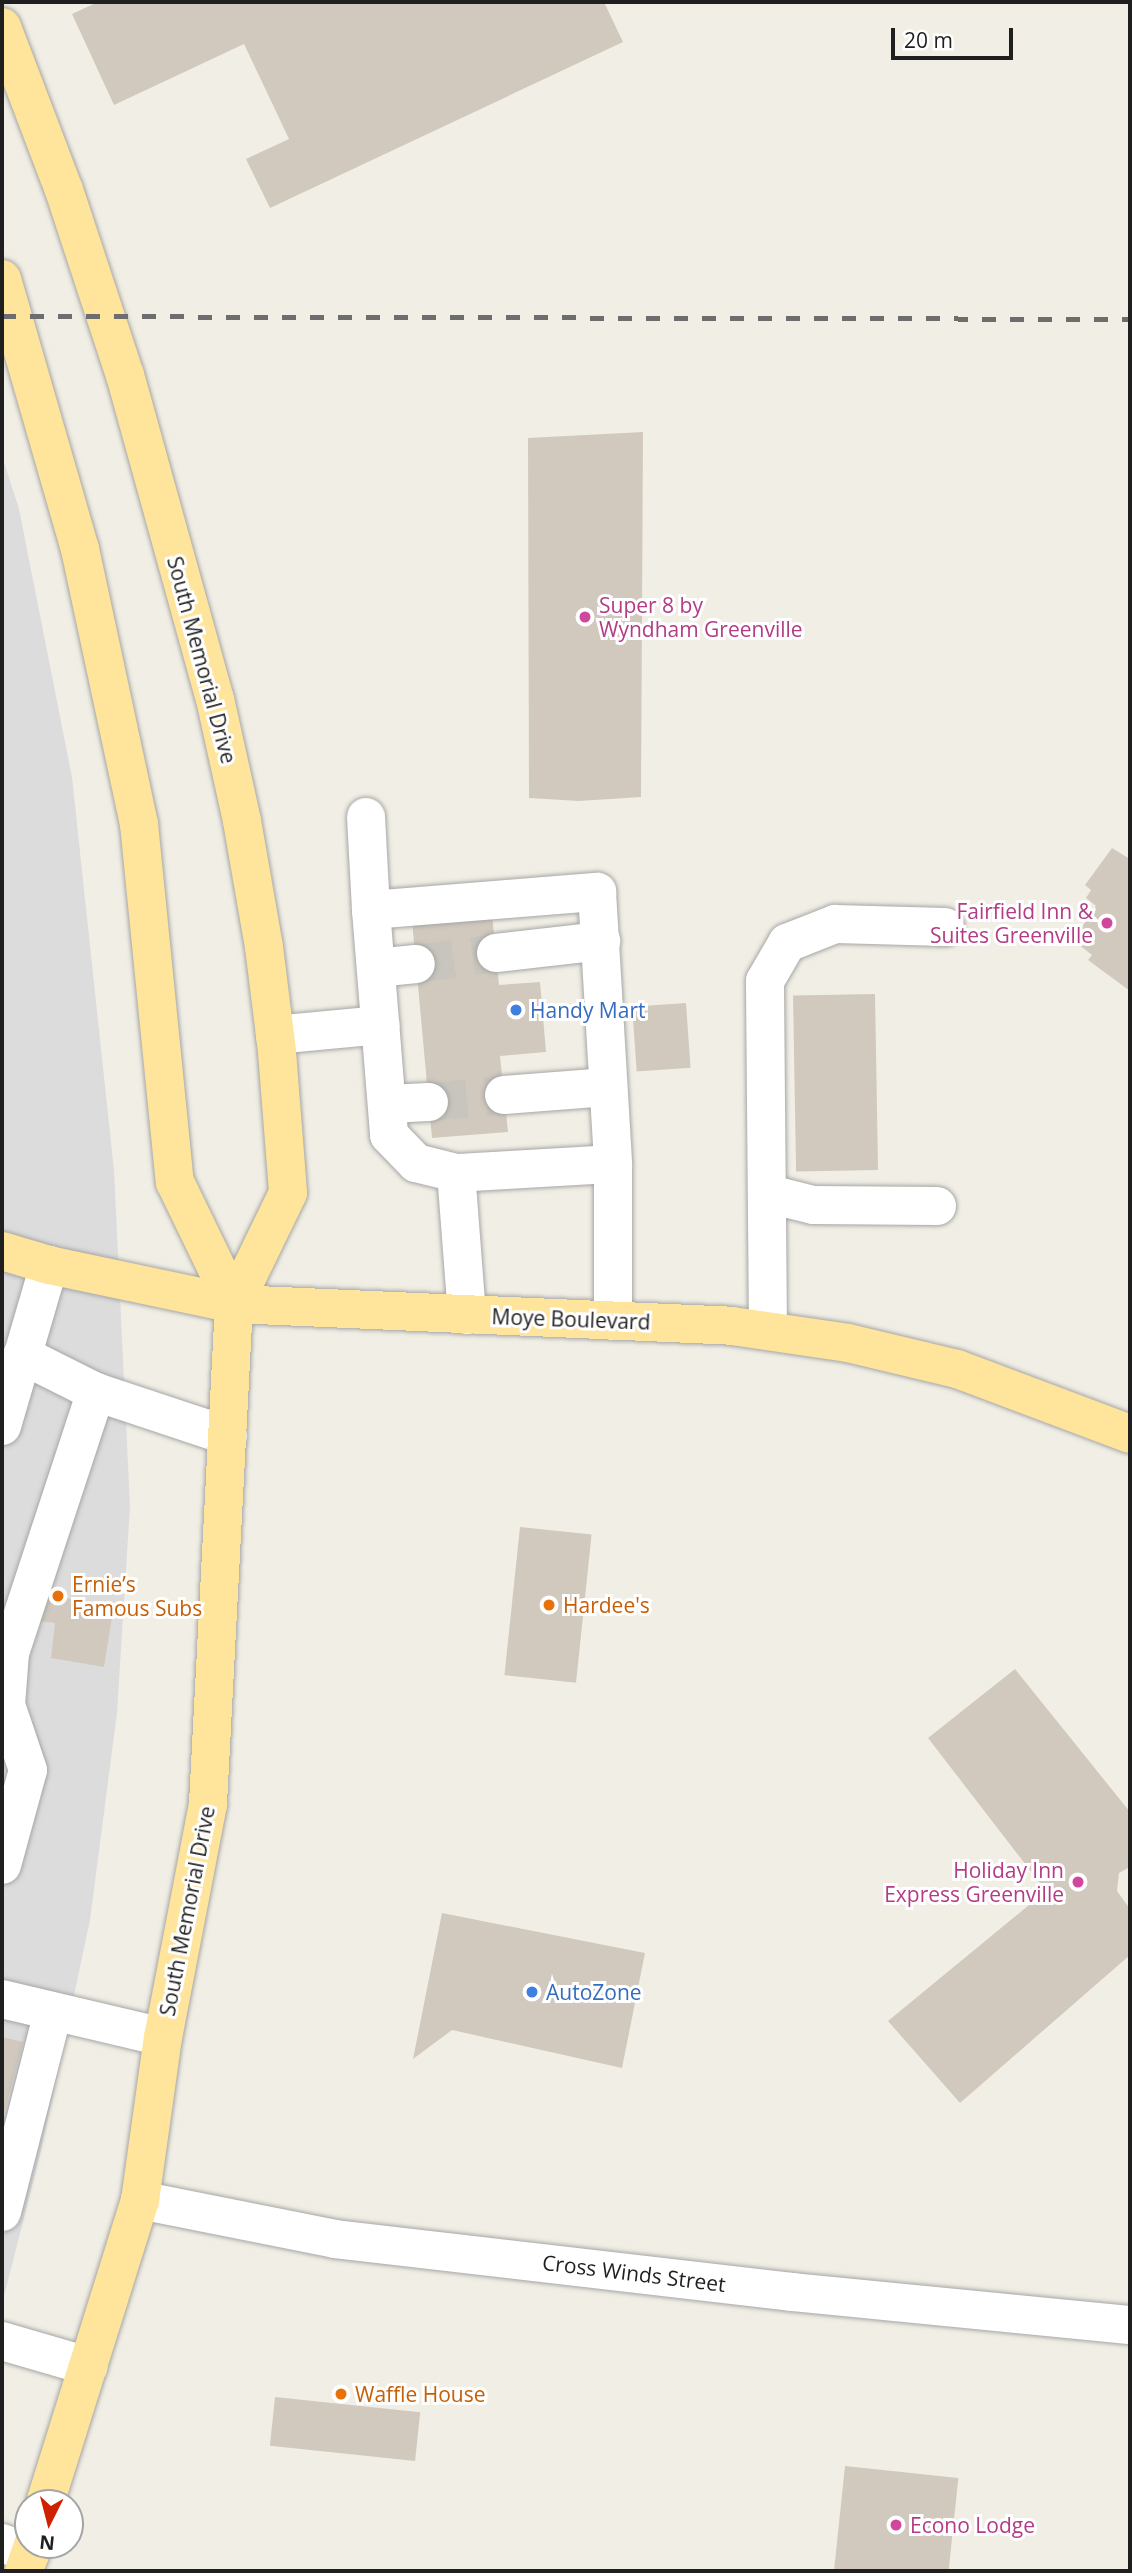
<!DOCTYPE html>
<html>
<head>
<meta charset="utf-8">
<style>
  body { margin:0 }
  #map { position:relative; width:1132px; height:2573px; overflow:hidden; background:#f1efe5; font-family:"Open Sans",sans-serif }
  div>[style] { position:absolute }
  .residential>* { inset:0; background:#dddcdc }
  .building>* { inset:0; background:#d1c9bd; transform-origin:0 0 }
  .minor-tunnel>* { height:38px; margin-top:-19px; transform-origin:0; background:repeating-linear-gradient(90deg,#c7c5bd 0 38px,transparent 0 57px) }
  .roads { filter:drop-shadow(0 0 2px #a6a6a6) drop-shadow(0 0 2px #a6a6a6) }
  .minor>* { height:38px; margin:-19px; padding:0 19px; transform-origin:19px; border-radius:19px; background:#fff }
  .major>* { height:38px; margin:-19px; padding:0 19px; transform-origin:19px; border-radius:19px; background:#ffe49c }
  .rail>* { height:5px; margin-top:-2.5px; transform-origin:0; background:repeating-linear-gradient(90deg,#6d6d6d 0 14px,transparent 0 28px) }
  .dots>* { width:19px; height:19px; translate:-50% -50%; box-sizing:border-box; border:4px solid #fff; border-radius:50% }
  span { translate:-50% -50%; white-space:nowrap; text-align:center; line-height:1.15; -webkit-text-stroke:6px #fff; paint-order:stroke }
  .hotel-label { font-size:21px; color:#b23c85 }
  .left { translate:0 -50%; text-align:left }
  .right { translate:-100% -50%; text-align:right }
  .street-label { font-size:21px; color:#1f1f1f }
  .shop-label { font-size:21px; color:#366cbe }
  .food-label { font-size:21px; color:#c56008 }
  .frame { position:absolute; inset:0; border:4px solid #1f1f1f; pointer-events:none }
  .north { position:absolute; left:14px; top:2489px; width:70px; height:70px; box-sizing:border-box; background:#fff; border:2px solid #a5a5a5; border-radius:50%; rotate:186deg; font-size:19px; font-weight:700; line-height:28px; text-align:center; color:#1f1f1f }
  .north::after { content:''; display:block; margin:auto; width:24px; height:32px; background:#cf2100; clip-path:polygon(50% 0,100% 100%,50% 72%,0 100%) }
  .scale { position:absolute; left:891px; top:28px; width:122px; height:32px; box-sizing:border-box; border:4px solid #1f1f1f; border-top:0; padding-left:9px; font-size:21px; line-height:24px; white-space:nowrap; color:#1f1f1f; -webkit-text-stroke:5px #fff; paint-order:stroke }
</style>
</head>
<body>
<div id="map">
  <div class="residential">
    <i style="clip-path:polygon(2px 456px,19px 509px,72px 777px,114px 1170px,130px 1506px,117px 1713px,90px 1920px,41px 2151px,2px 2304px)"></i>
  </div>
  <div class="building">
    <i style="clip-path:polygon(98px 2px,604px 2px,623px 42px,270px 208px,246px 159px,289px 139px,244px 44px,114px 105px,72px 14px)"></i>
    <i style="clip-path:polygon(643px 432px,641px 797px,579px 801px,529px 798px,528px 438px)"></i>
    <i style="clip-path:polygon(1112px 848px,1130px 859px,1130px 991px,1088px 960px,1092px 955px,1073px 940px,1096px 906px,1086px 898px,1091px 890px,1085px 885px)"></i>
    <i style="clip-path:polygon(492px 914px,499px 985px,540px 982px,546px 1052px,500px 1056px,508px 1132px,432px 1138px,412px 921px)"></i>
    <i style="left:875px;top:994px;width:176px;height:82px;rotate:89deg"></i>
    <i style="left:686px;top:1003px;width:65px;height:54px;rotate:86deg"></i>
    <i style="left:520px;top:1527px;width:72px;height:149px;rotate:6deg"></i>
    <i style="clip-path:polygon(45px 1595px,114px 1605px,104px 1667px,51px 1658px,55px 1623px,40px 1621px)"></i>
    <i style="clip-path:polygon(1015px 1669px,1130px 1812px,1130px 1867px,1119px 1873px,1117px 1891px,1130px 1909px,1130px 1955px,960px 2103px,888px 2021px,1046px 1891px,928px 1738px)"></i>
    <i style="clip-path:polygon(442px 1913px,645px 1953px,622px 2068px,452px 2030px,413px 2059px)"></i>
    <i style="clip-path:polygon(2px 2037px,23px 2042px,3px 2117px,2px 2117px)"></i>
    <i style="left:275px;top:2397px;width:146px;height:49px;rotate:6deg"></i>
    <i style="left:845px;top:2466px;width:114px;height:106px;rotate:6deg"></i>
  </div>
  <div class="minor-tunnel">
    <i style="left:416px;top:964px;width:81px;rotate:-7.8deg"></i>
    <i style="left:429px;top:1102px;width:75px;rotate:-5.3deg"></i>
  </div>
  <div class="roads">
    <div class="minor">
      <i style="left:366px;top:817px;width:93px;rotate:86.9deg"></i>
      <i style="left:371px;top:910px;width:227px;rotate:-4.6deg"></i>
      <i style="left:597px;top:892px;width:272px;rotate:86.6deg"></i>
      <i style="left:371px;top:910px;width:226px;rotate:85.4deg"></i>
      <i style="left:389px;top:1135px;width:39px;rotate:46deg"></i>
      <i style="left:416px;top:1163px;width:41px;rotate:14deg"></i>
      <i style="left:496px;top:953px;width:106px;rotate:-6.5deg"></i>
      <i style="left:376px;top:968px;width:40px;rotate:-5.7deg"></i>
      <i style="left:275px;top:1035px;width:106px;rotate:-5.4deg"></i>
      <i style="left:504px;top:1095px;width:104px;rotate:-4.4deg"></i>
      <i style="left:387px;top:1104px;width:42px;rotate:-2.7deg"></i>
      <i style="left:769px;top:1194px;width:45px;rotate:14deg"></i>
      <i style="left:813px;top:1205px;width:124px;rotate:0.5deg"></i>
      <i style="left:467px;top:1315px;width:142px;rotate:-94.4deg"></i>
      <i style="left:456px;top:1173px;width:157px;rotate:-3.3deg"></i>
      <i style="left:613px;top:1164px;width:157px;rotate:90deg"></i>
      <i style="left:768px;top:1331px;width:350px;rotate:-90.5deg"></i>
      <i style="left:765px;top:981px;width:44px;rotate:-59.9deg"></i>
      <i style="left:787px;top:943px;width:52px;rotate:-21.6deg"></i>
      <i style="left:835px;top:924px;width:110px;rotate:1.6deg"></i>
      <i style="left:22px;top:1355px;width:83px;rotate:26.6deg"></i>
      <i style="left:2px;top:1426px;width:168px;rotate:-73.7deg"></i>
      <i style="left:2px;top:1865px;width:98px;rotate:-74.7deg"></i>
      <i style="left:28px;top:1770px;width:69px;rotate:-108.7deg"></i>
      <i style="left:6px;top:1705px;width:52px;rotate:-85.6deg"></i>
      <i style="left:10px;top:1653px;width:275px;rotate:-71.8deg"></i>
      <i style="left:96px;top:1392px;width:139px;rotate:18.4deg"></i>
      <i style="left:2px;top:1999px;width:165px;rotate:13.3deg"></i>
      <i style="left:140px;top:2200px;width:199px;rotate:11.3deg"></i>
      <i style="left:335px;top:2239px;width:460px;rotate:6.6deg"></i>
      <i style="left:792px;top:2292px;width:340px;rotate:5.6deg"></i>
      <i style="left:2px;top:2212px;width:206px;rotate:-75.7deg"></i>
      <i style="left:2px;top:2341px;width:90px;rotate:16.2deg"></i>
      <i style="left:2px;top:2543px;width:30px;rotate:21deg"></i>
    </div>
    <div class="major">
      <i style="left:2px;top:27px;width:174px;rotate:69.2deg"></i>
      <i style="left:64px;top:190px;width:195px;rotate:71.8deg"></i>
      <i style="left:125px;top:375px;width:336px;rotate:74.5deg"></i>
      <i style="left:215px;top:699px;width:125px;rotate:77.5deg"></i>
      <i style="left:242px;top:821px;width:128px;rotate:80.1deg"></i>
      <i style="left:264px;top:947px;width:106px;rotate:82.9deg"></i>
      <i style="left:277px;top:1052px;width:141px;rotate:85.5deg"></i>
      <i style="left:288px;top:1193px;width:123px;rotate:115.9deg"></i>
      <i style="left:234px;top:1304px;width:501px;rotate:92.98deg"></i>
      <i style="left:208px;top:1804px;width:237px;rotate:100.9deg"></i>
      <i style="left:163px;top:2037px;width:165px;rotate:98deg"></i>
      <i style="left:140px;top:2200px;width:318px;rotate:107.4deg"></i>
      <i style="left:2px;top:279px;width:281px;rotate:73.9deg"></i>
      <i style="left:80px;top:549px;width:281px;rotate:77.9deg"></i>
      <i style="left:139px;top:824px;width:360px;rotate:84.3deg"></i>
      <i style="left:175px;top:1182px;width:136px;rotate:64.2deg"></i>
      <i style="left:2px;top:1251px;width:49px;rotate:16.6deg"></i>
      <i style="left:49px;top:1265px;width:189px;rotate:11.9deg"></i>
      <i style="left:234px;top:1304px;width:498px;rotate:2.5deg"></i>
      <i style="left:732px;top:1326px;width:117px;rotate:8.3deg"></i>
      <i style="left:848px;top:1343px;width:112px;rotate:13.4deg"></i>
      <i style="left:957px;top:1369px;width:185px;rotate:20.6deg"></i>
      <i style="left:24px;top:2571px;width:28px;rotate:-71deg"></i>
    </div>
  </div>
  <div class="rail">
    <i style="left:2px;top:316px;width:1128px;rotate:0.15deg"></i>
  </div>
  <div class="dots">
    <i style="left:585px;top:617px;background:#d1479c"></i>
    <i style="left:1107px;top:923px;background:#d1479c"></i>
    <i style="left:516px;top:1010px;background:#3f7fe0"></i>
    <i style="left:58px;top:1596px;background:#e8710a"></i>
    <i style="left:549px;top:1605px;background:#e8710a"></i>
    <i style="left:1078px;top:1882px;background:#d1479c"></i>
    <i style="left:532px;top:1992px;background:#3f7fe0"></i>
    <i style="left:341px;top:2394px;background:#e8710a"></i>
    <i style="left:896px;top:2525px;background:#d1479c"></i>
  </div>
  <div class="hotel-label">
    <span class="left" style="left:599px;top:617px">Super 8 by<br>Wyndham Greenville</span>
    <span class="right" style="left:1093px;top:923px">Fairfield Inn &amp;<br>Suites Greenville</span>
    <span class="right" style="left:1064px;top:1882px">Holiday Inn<br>Express Greenville</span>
    <span class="left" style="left:910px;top:2525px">Econo Lodge</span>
  </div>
  <div class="street-label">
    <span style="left:202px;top:660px;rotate:75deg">South Memorial Drive</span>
    <span style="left:571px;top:1319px;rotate:2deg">Moye Boulevard</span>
    <span style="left:187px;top:1911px;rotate:-79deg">South Memorial Drive</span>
    <span style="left:634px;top:2273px;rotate:7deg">Cross Winds Street</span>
  </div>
  <div class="shop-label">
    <span class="left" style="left:530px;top:1010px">Handy Mart</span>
    <span class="left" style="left:546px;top:1992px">AutoZone</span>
  </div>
  <div class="food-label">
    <span class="left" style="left:72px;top:1596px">Ernie’s<br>Famous Subs</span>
    <span class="left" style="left:563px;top:1605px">Hardee's</span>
    <span class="left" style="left:355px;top:2394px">Waffle House</span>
  </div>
  <div class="frame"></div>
  <div class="north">N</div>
  <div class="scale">20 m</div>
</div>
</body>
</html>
